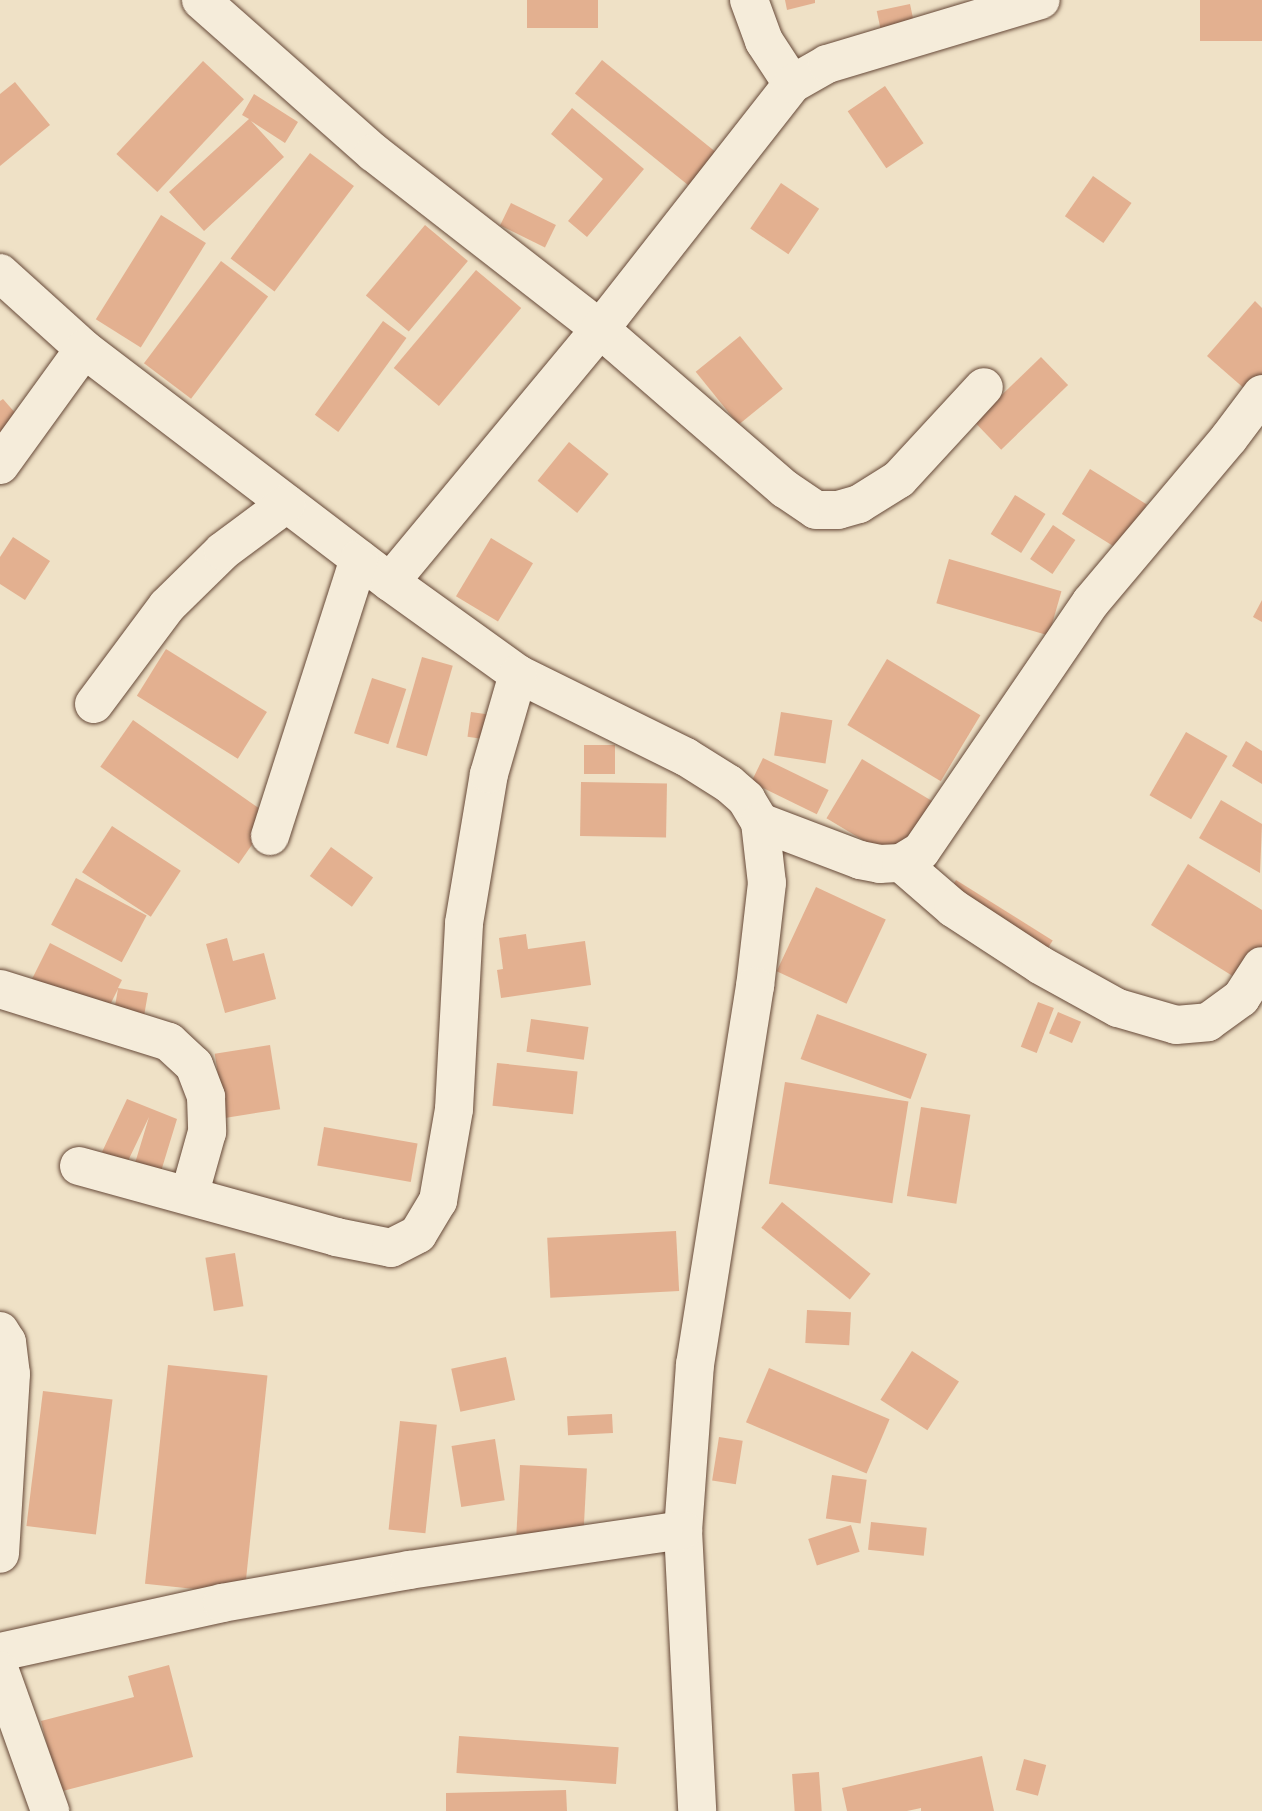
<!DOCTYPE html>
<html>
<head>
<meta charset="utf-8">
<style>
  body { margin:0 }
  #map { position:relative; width:1262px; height:1811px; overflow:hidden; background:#efe1c6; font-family:"IM FELL Double Pica",serif }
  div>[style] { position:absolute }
  .building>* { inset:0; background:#e3b090; transform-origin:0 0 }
  .roads { filter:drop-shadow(0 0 2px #664938) drop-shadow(0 0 2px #664938) }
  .minor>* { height:38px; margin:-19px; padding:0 19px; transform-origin:19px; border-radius:19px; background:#f5ecda }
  span { translate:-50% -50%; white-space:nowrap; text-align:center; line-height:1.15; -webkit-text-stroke:5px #f5ecda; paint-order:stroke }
</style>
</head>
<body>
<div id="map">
  <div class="building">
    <i style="left:527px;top:0;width:71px;height:28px"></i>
    <i style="clip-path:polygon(785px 0,815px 0,815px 3px,787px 10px)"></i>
    <i style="left:1200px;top:0;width:62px;height:41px"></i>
    <i style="left:910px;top:4px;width:24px;height:34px;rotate:78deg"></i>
    <i style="left:602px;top:60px;width:159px;height:43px;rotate:39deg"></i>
    <i style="left:203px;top:61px;width:56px;height:127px;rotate:43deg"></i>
    <i style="clip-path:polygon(15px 82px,50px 125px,0 166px,0 94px)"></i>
    <i style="left:885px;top:86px;width:69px;height:45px;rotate:56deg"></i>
    <i style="clip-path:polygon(254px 94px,298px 122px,285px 143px,251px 121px,284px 157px,204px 231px,169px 192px,249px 119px,242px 115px)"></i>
    <i style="clip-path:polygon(572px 108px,644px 169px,587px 237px,568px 221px,603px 179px,551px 134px)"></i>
    <i style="left:310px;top:153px;width:55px;height:132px;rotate:37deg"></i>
    <i style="left:1093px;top:176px;width:47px;height:49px;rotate:35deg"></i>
    <i style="left:781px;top:183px;width:46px;height:55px;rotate:34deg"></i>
    <i style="left:511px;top:203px;width:50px;height:25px;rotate:26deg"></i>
    <i style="left:161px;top:215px;width:53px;height:123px;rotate:32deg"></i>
    <i style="left:425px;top:225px;width:56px;height:92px;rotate:40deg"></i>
    <i style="left:221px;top:261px;width:59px;height:128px;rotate:37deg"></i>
    <i style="left:476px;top:270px;width:59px;height:128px;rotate:40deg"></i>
    <i style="clip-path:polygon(1255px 301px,1262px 308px,1262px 388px,1254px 397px,1207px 356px)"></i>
    <i style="left:383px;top:321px;width:29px;height:116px;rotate:36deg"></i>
    <i style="left:740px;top:336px;width:68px;height:57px;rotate:51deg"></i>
    <i style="left:1041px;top:357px;width:39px;height:93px;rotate:46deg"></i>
    <i style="clip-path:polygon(3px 399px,38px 439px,0 472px,0 401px)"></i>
    <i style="left:569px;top:442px;width:51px;height:50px;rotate:39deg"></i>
    <i style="left:1090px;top:469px;width:67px;height:53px;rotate:32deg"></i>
    <i style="left:1015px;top:495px;width:36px;height:46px;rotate:32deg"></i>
    <i style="left:1053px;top:525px;width:27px;height:41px;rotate:34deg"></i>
    <i style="clip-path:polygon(13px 537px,50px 561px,25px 600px,0 584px,0 557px)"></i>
    <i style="left:491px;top:538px;width:49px;height:68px;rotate:31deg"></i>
    <i style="left:949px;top:559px;width:117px;height:46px;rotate:16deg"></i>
    <i style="clip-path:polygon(1262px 600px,1262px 622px,1253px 617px)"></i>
    <i style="left:166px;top:649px;width:119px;height:55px;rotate:32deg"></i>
    <i style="left:422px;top:657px;width:32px;height:94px;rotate:16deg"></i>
    <i style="left:887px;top:659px;width:109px;height:77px;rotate:31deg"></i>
    <i style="left:372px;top:678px;width:36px;height:58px;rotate:18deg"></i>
    <i style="left:471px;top:712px;width:21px;height:25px;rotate:8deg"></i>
    <i style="left:781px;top:712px;width:52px;height:44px;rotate:9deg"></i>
    <i style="left:133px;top:720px;width:169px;height:57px;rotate:35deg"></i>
    <i style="left:1186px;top:732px;width:48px;height:73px;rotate:30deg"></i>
    <i style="clip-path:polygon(1246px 741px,1262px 751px,1262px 784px,1232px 766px)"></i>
    <i style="left:584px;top:745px;width:31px;height:29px"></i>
    <i style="left:763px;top:758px;width:73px;height:27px;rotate:26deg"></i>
    <i style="left:862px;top:759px;width:105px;height:69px;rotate:31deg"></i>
    <i style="left:581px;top:782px;width:86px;height:54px;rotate:1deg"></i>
    <i style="clip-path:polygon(1221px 800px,1262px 824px,1260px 873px,1199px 838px)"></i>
    <i style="left:112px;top:826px;width:82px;height:55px;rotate:33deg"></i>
    <i style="left:331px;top:847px;width:52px;height:36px;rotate:36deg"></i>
    <i style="clip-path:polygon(1188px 864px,1262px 910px,1262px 960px,1247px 985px,1151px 925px)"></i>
    <i style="left:76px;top:878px;width:80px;height:53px;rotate:28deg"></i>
    <i style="left:956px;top:880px;width:114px;height:25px;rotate:32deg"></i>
    <i style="left:816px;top:887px;width:77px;height:93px;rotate:25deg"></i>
    <i style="clip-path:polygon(526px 934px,528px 949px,585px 941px,591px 985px,501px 998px,497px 970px,503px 969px,499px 938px)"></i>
    <i style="clip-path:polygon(227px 938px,233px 961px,264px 953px,276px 999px,225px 1013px,206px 944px)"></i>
    <i style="clip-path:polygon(50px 943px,122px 980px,118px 988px,148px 993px,143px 1022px,113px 1017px,118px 989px,105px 1015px,32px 979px)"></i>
    <i style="left:1038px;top:1002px;width:17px;height:48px;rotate:21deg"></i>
    <i style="left:1058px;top:1012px;width:25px;height:23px;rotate:23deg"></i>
    <i style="left:817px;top:1014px;width:117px;height:48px;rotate:20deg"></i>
    <i style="left:531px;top:1019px;width:58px;height:33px;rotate:8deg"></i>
    <i style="left:270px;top:1045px;width:65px;height:56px;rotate:81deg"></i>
    <i style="left:497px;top:1063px;width:81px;height:43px;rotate:6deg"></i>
    <i style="left:785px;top:1082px;width:125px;height:103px;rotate:9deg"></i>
    <i style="clip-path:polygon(127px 1099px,177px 1119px,155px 1191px,129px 1183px,149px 1117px,127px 1163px,102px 1152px)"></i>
    <i style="left:921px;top:1107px;width:50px;height:90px;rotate:9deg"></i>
    <i style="left:324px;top:1127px;width:95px;height:39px;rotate:10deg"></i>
    <i style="left:782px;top:1202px;width:114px;height:33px;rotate:39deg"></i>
    <i style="left:676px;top:1231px;width:60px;height:129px;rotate:87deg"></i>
    <i style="left:235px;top:1253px;width:54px;height:30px;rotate:81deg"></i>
    <i style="left:807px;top:1310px;width:44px;height:33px;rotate:3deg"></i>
    <i style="left:912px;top:1351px;width:56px;height:58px;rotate:33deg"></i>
    <i style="left:506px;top:1357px;width:44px;height:56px;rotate:78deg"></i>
    <i style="left:168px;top:1365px;width:100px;height:220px;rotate:6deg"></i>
    <i style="left:769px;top:1368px;width:131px;height:59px;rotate:23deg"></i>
    <i style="left:43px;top:1391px;width:70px;height:136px;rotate:7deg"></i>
    <i style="left:612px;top:1414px;width:19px;height:45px;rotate:87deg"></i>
    <i style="left:400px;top:1421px;width:37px;height:109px;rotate:6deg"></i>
    <i style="left:719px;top:1437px;width:24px;height:44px;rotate:9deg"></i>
    <i style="left:495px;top:1439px;width:62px;height:44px;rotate:81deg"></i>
    <i style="left:520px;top:1465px;width:67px;height:69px;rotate:3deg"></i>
    <i style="left:832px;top:1475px;width:35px;height:44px;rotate:8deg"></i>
    <i style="left:871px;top:1522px;width:56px;height:28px;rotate:6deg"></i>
    <i style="left:851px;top:1525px;width:28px;height:45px;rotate:72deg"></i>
    <i style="clip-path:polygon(169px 1665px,193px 1757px,59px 1792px,41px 1721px,134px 1697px,128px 1676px)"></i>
    <i style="left:459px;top:1736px;width:160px;height:37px;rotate:4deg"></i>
    <i style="clip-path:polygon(982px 1756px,994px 1811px,921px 1811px,921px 1808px,907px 1811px,847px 1811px,842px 1788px)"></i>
    <i style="left:1024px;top:1759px;width:23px;height:32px;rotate:15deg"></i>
    <i style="left:819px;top:1772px;width:39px;height:27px;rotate:86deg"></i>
    <i style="clip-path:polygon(566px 1790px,567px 1811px,446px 1811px,446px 1793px)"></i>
  </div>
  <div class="roads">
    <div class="minor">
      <i style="left:201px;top:0;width:231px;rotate:41.5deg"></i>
      <i style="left:374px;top:153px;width:286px;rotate:37.9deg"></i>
      <i style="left:600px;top:329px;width:245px;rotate:40.9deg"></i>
      <i style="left:785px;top:489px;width:37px;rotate:34deg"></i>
      <i style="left:816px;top:510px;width:22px"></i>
      <i style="left:838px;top:510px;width:22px;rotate:-16deg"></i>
      <i style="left:859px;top:504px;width:47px;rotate:-32deg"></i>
      <i style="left:899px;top:479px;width:125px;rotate:-47.3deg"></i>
      <i style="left:749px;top:0;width:44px;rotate:69.9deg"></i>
      <i style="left:764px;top:41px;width:51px;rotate:56.9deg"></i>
      <i style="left:0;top:273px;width:113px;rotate:42.1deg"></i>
      <i style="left:84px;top:349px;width:385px;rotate:37.3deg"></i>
      <i style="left:390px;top:582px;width:158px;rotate:35.7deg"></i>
      <i style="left:518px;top:674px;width:187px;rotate:26.3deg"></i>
      <i style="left:686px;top:757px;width:51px;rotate:32.1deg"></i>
      <i style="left:729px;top:784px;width:23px;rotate:41deg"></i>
      <i style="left:746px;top:799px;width:27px;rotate:59deg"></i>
      <i style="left:760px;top:822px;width:61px;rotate:83.5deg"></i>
      <i style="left:767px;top:883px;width:104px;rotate:96.6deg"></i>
      <i style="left:755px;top:986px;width:383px;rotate:99deg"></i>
      <i style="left:695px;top:1364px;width:166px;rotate:94.1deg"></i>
      <i style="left:683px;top:1530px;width:281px;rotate:87.1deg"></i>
      <i style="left:0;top:465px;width:143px;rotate:-54.1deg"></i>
      <i style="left:390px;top:582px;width:329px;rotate:-50.3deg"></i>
      <i style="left:600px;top:329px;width:311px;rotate:-51.9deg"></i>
      <i style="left:792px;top:84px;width:40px;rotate:-29.7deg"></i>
      <i style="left:827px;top:64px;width:223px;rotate:-16.7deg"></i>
      <i style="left:94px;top:704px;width:122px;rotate:-53.3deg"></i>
      <i style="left:167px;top:606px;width:78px;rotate:-44.5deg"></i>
      <i style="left:223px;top:551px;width:79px;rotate:-36.7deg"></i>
      <i style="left:760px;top:822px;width:107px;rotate:20.8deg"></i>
      <i style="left:860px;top:860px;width:20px;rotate:11deg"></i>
      <i style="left:880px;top:864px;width:21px;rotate:-3deg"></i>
      <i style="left:901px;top:863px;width:23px;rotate:-31deg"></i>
      <i style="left:921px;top:851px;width:301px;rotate:-55.7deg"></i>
      <i style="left:1091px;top:602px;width:214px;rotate:-49.9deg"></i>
      <i style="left:1229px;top:438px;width:55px;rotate:-53.1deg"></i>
      <i style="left:270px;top:836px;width:291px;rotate:-72.2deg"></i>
      <i style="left:901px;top:863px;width:69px;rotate:40.9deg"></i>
      <i style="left:953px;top:908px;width:104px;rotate:33.2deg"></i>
      <i style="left:1040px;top:965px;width:89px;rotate:28.9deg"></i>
      <i style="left:1118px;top:1008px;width:60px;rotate:16.3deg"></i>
      <i style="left:1176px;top:1025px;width:32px;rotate:-5deg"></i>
      <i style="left:1208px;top:1022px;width:41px;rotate:-36deg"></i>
      <i style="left:1241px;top:998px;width:38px;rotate:-57deg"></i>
      <i style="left:0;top:989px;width:177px;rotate:17.4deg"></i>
      <i style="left:169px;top:1042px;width:34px;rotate:43deg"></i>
      <i style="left:194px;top:1065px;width:34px;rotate:69deg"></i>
      <i style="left:206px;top:1097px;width:35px;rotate:88deg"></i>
      <i style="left:207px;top:1132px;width:66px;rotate:105.7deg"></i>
      <i style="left:79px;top:1166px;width:267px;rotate:15.4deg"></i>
      <i style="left:336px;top:1237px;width:56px;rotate:11.3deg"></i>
      <i style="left:391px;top:1248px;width:30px;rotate:-27deg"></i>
      <i style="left:418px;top:1234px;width:39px;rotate:-59deg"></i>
      <i style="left:438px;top:1201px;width:93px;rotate:-80.1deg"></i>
      <i style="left:454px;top:1109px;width:186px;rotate:-86.9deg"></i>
      <i style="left:464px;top:923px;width:151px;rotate:-80.5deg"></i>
      <i style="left:489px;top:774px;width:104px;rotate:-73.8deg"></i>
      <i style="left:0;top:1331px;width:13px;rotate:58deg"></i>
      <i style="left:7px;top:1342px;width:32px;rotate:83deg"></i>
      <i style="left:11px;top:1374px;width:180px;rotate:93.5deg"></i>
      <i style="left:0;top:1652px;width:227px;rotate:-12.4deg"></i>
      <i style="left:222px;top:1603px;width:190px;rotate:-10deg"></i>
      <i style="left:409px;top:1570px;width:277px;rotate:-8.3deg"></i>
      <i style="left:0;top:1671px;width:149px;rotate:70.3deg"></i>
    </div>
  </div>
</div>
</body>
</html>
